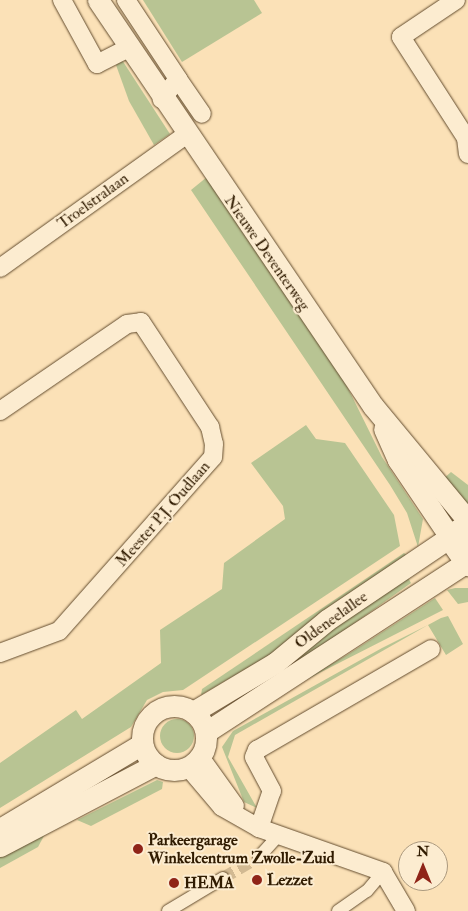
<!DOCTYPE html>
<html>
<head>
<meta charset="utf-8">
<style>
  body { margin:0 }
  #map { position:relative; width:468px; height:911px; overflow:hidden; background:#fbe1b7; font-family:"IM FELL Double Pica",serif }
  div>[style] { position:absolute }
  .green>* { inset:0; background:#b8c493 }
  .round { border-radius:50% }
  .pedestrian-tunnel>* { height:12px; margin-top:-6px; transform-origin:0; background:repeating-linear-gradient(90deg,#d2b992 0 12px,transparent 0 18px) }
  .roads { filter:drop-shadow(0 0 1px #634c2e) drop-shadow(0 0 1px #634c2e) }
  .pedestrian>* { height:12px; margin:-6px; padding:0 6px; transform-origin:6px; border-radius:6px; background:#fcecd0 }
  .minor>* { height:18px; margin:-9px; padding:0 9px; transform-origin:9px; border-radius:9px; background:#fcecd0 }
  .tertiary>* { height:21px; margin:-10.5px; padding:0 10.5px; transform-origin:10.5px; border-radius:10.5px; background:#fcecd0 }
  .tertiary>.ring { margin:-10.5px; padding:0; box-sizing:content-box; background:none; border:21px solid #fcecd0; border-radius:50% }
  .secondary>* { height:25px; margin:-12.5px; padding:0 12.5px; transform-origin:12.5px; border-radius:12.5px; background:#fcecd0 }
  .dots>* { width:14px; height:14px; translate:-50% -50%; box-sizing:border-box; border:2px solid #fcecd0; border-radius:50% }
  span { translate:-50% -50%; white-space:nowrap; text-align:center; line-height:1.15; -webkit-text-stroke:4px #fcecd0; paint-order:stroke }
  .street-label { font-size:16px; color:#301b00 }
  .poi-label { font-size:16px; color:#301b00; font-weight:700 }
  .left { translate:0 -50%; text-align:left }
  .north { position:absolute; left:398px; top:841px; width:50px; height:50px; box-sizing:border-box; background:#fcecd0; border:1px solid #aa987d; border-radius:50%; rotate:0deg; font-size:14px; font-weight:700; line-height:20px; text-align:center; color:#301b00 }
  .north::after { content:''; display:block; margin:auto; width:18px; height:22px; background:#8f2418; clip-path:polygon(50% 0,100% 100%,50% 72%,0 100%) }
</style>
</head>
<body>
<div id="map">
  <div class="green">
    <i style="clip-path:polygon(143px 0,254px 0,262px 13px,182px 62px)"></i>
    <i style="clip-path:polygon(122px 60px,170px 134px,154px 145px,129px 101px,116px 65px)"></i>
    <i style="clip-path:polygon(207px 177px,338px 368px,382px 457px,423px 519px,418px 547px,407px 513px,390px 485px,191px 190px)"></i>
    <i style="clip-path:polygon(306px 425px,316px 439px,345px 443px,394px 515px,400px 546px,183px 690px,163px 692px,147px 700px,131px 727px,0 808px,0 763px,76px 710px,82px 719px,161px 663px,160px 630px,222px 589px,224px 563px,285px 519px,283px 506px,251px 463px)"></i>
    <i style="clip-path:polygon(451px 472px,468px 485px,468px 505px,442px 480px)"></i>
    <i style="clip-path:polygon(404px 553px,410px 558px,285px 646px,201px 695px,202px 689px)"></i>
    <i style="clip-path:polygon(407px 576px,411px 583px,248px 699px,243px 689px)"></i>
    <i style="clip-path:polygon(455px 588px,468px 588px,468px 602px,458px 604px,447px 590px)"></i>
    <i style="clip-path:polygon(435px 598px,443px 610px,282px 692px,347px 655px)"></i>
    <i style="clip-path:polygon(448px 616px,463px 644px,446px 655px,428px 625px,235px 735px,228px 757px,257px 808px,244px 802px,222px 747px,233px 731px,382px 648px,428px 625px,441px 618px)"></i>
    <i class="round" style="left:160px;top:719px;width:34px;height:34px"></i>
    <i style="clip-path:polygon(157px 780px,163px 782px,162px 789px,91px 826px,77px 820px)"></i>
    <i style="clip-path:polygon(45px 834px,38px 847px,0 868px,0 857px)"></i>
  </div>
  <div class="pedestrian-tunnel">
    <i style="left:223px;top:878px;width:42px;rotate:-30.3deg"></i>
  </div>
  <div class="roads">
    <div class="pedestrian">
      <i style="left:259px;top:857px;width:30px;rotate:-48deg"></i>
      <i style="left:168px;top:911px;width:64px;rotate:-31deg"></i>
      <i style="left:338px;top:911px;width:35px;rotate:-35deg"></i>
      <i style="left:367px;top:891px;width:25px;rotate:-50deg"></i>
    </div>
    <div class="minor">
      <i style="left:62px;top:0;width:73px;rotate:61.3deg"></i>
      <i style="left:97px;top:64px;width:35px;rotate:-27deg"></i>
      <i style="left:126px;top:0;width:95px;rotate:56.6deg"></i>
      <i style="left:178px;top:79px;width:26px;rotate:129deg"></i>
      <i style="left:456px;top:0;width:66px;rotate:146.1deg"></i>
      <i style="left:401px;top:37px;width:120px;rotate:57.2deg"></i>
      <i style="left:466px;top:138px;width:16px;rotate:83deg"></i>
      <i style="left:178px;top:79px;width:42px;rotate:55.6deg"></i>
      <i style="left:0;top:268px;width:229px;rotate:-35.6deg"></i>
      <i style="left:0;top:411px;width:154px;rotate:-34.4deg"></i>
      <i style="left:127px;top:324px;width:14px;rotate:-8deg"></i>
      <i style="left:141px;top:322px;width:126px;rotate:56.7deg"></i>
      <i style="left:210px;top:427px;width:17px;rotate:77deg"></i>
      <i style="left:214px;top:444px;width:13px;rotate:94deg"></i>
      <i style="left:213px;top:457px;width:232px;rotate:131.5deg"></i>
      <i style="left:59px;top:631px;width:63px;rotate:159.6deg"></i>
      <i style="left:200px;top:757px;width:60px;rotate:54.5deg"></i>
      <i style="left:188px;top:767px;width:52px;rotate:49.6deg"></i>
      <i style="left:222px;top:807px;width:43px;rotate:29.6deg"></i>
      <i style="left:259px;top:828px;width:132px;rotate:19.5deg"></i>
      <i style="left:383px;top:872px;width:45px;rotate:59.5deg"></i>
      <i style="left:259px;top:828px;width:39px;rotate:-71deg"></i>
      <i style="left:272px;top:791px;width:38px;rotate:-118deg"></i>
      <i style="left:254px;top:757px;width:8px;rotate:-67deg"></i>
      <i style="left:257px;top:750px;width:201px;rotate:-30.1deg"></i>
    </div>
    <div class="tertiary">
      <i style="left:98px;top:0;width:490px;rotate:55.9deg"></i>
      <i style="left:373px;top:406px;width:149px;rotate:50.4deg"></i>
      <i class="ring" style="left:142px;top:706px;width:43px;height:43px"></i>
      <i style="left:193px;top:712px;width:96px;rotate:-30.9deg"></i>
      <i style="left:275px;top:663px;width:67px;rotate:-39.6deg"></i>
      <i style="left:327px;top:620px;width:148px;rotate:-34deg"></i>
      <i style="left:450px;top:537px;width:93px;rotate:-124deg"></i>
      <i style="left:398px;top:460px;width:34px;rotate:-114deg"></i>
      <i style="left:206px;top:732px;width:313px;rotate:-33.1deg"></i>
      <i style="left:0;top:829px;width:165px;rotate:-30.9deg"></i>
      <i style="left:0;top:846px;width:176px;rotate:-27.7deg"></i>
    </div>
    <div class="secondary">
      <i style="left:468px;top:526px;width:21px;rotate:149deg"></i>
      <i style="left:450px;top:537px;width:32px;rotate:55deg"></i>
    </div>
  </div>
  <div class="dots">
    <i style="left:138px;top:849px;background:#8f2418"></i>
    <i style="left:257px;top:880px;background:#8f2418"></i>
    <i style="left:174px;top:883px;background:#8f2418"></i>
  </div>
  <div class="street-label">
    <span style="left:93px;top:201px;rotate:-36deg">Troelstralaan</span>
    <span style="left:267px;top:253px;rotate:55deg">Nieuwe Deventerweg</span>
    <span style="left:163px;top:514px;rotate:-49deg">Meester P.J. Oudlaan</span>
    <span style="left:331px;top:620px;rotate:-36deg">Oldeneelallee</span>
  </div>
  <div class="poi-label">
    <span class="left" style="left:148px;top:849px">Parkeergarage<br>Winkelcentrum Zwolle-Zuid</span>
    <span class="left" style="left:267px;top:880px">Lezzet</span>
    <span class="left" style="left:184px;top:883px">HEMA</span>
  </div>
  <div class="north">N</div>
</div>
</body>
</html>
